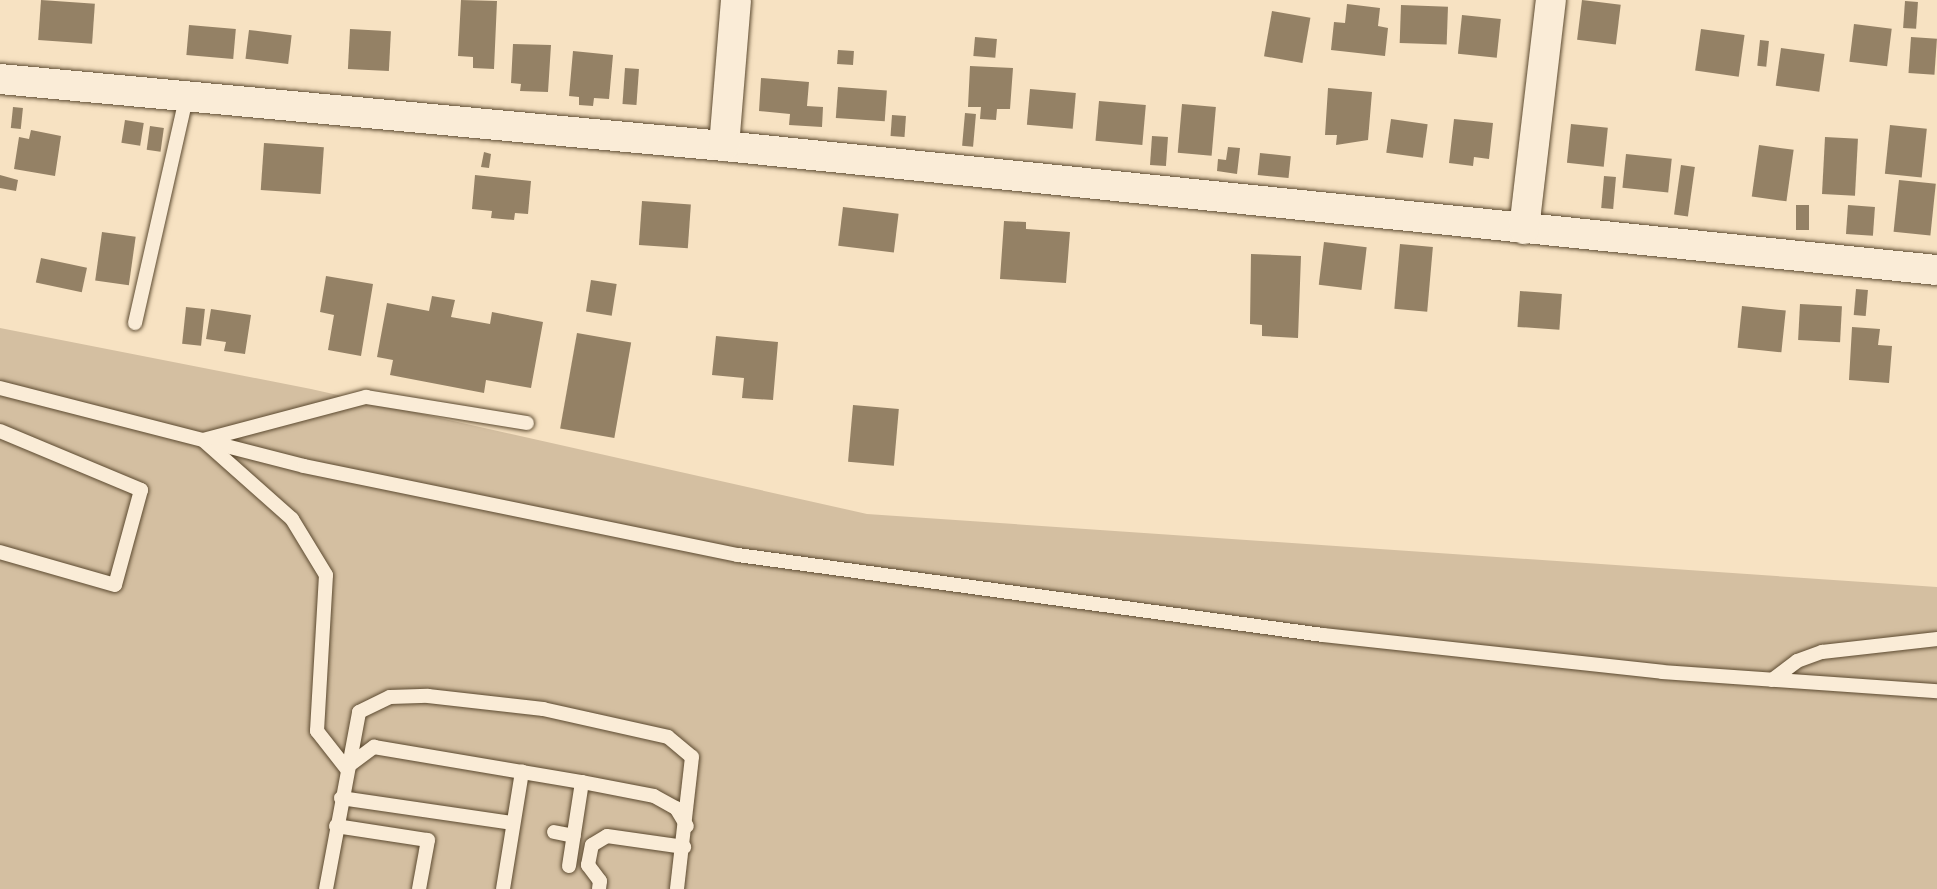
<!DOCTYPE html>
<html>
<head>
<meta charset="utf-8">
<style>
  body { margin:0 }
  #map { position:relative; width:1937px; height:889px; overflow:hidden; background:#f7e2c2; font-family:"IM FELL Great Primer",serif }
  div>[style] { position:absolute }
  .green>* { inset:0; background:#d4bfa1 }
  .building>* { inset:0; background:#948165; transform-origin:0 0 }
  .roads { filter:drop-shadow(0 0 2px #5c4a30) drop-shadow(0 0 2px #5c4a30) }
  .lane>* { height:14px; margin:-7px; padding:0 7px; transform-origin:7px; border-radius:7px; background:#faecd7 }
  .street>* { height:30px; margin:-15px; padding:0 15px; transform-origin:15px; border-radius:15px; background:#faecd7 }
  span { translate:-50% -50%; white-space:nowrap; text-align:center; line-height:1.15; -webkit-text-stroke:6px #faecd7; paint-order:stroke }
</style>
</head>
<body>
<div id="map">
  <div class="green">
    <i style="clip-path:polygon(0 328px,311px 389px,867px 514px,1937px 587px,1937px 889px,0 889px)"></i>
  </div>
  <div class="building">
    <i style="left:41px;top:0;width:54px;height:40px;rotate:4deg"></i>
    <i style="clip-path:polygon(461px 0,497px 1px,494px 69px,473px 68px,473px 57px,458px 56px)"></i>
    <i style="left:1582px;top:0;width:39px;height:40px;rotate:7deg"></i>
    <i style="left:1905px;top:1px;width:13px;height:27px;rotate:4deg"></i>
    <i style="clip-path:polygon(1347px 4px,1380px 8px,1378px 26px,1388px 28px,1385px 56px,1331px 50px,1334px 22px,1345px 23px)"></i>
    <i style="left:1401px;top:5px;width:47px;height:38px;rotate:2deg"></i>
    <i style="left:1272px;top:11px;width:39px;height:46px;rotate:10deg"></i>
    <i style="left:1462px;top:15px;width:39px;height:39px;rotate:6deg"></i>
    <i style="left:1854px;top:24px;width:38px;height:38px;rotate:7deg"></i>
    <i style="left:189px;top:25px;width:47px;height:30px;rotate:5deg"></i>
    <i style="left:350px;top:29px;width:41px;height:40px;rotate:3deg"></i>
    <i style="left:1701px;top:29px;width:44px;height:42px;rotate:8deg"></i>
    <i style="left:249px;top:30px;width:43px;height:29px;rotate:7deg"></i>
    <i style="left:975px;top:37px;width:22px;height:19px;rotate:5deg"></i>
    <i style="left:1911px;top:37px;width:26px;height:36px;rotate:4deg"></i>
    <i style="left:1760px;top:40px;width:9px;height:26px;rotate:6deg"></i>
    <i style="clip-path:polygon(513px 44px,551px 45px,548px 92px,520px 91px,521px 84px,511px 83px)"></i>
    <i style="left:1781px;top:48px;width:44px;height:38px;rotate:8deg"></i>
    <i style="left:838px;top:50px;width:16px;height:14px;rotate:4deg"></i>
    <i style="clip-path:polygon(573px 51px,613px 55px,609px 99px,594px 98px,593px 106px,579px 105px,579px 97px,569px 96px)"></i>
    <i style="clip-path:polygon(970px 66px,1013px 68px,1010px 109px,997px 109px,996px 120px,980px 119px,981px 107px,968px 107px)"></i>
    <i style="left:625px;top:68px;width:14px;height:36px;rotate:4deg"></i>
    <i style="clip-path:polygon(761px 78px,809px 82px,807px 106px,823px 107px,822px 127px,789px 125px,790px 114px,759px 111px)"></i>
    <i style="left:838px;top:87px;width:49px;height:31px;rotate:4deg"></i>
    <i style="clip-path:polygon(1328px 88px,1372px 92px,1368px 140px,1336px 145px,1337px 135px,1325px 135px)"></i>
    <i style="left:1030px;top:89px;width:46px;height:36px;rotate:5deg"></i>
    <i style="left:1099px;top:101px;width:47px;height:40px;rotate:5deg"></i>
    <i style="left:1182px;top:104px;width:34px;height:49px;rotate:5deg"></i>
    <i style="left:13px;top:107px;width:10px;height:21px;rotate:6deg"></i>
    <i style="left:965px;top:113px;width:11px;height:33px;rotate:5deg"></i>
    <i style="left:892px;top:115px;width:14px;height:21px;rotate:4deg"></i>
    <i style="left:1391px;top:119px;width:37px;height:34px;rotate:8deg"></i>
    <i style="clip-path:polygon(1454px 119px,1493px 123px,1489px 159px,1474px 157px,1473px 166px,1449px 163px)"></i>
    <i style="left:125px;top:120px;width:19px;height:23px;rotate:9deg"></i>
    <i style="left:1571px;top:124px;width:37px;height:39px;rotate:6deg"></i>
    <i style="left:1890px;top:125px;width:37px;height:49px;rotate:6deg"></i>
    <i style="left:150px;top:126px;width:14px;height:24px;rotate:8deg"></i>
    <i style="clip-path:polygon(31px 130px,61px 136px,55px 176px,14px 169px,19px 137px,29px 139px)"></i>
    <i style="left:1152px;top:136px;width:16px;height:29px;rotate:4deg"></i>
    <i style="left:1825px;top:137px;width:33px;height:57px;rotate:3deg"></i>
    <i style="left:264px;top:143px;width:60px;height:47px;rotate:4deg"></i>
    <i style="left:1759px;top:145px;width:35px;height:52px;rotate:8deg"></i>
    <i style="clip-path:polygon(1228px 147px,1240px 148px,1237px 174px,1217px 171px,1218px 159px,1226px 160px)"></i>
    <i style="clip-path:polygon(484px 152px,491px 154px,489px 168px,481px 167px)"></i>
    <i style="left:1260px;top:153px;width:31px;height:22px;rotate:6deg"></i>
    <i style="left:1626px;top:154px;width:46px;height:34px;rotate:6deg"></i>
    <i style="left:1681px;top:165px;width:14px;height:50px;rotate:8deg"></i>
    <i style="clip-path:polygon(0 175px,18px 180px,16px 191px,0 188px)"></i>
    <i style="clip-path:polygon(475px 175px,531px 181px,528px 214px,515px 213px,514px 220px,491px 218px,492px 211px,472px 209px)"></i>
    <i style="left:1604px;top:176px;width:12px;height:32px;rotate:5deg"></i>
    <i style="left:1899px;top:180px;width:37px;height:52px;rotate:6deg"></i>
    <i style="left:642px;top:201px;width:49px;height:44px;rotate:4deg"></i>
    <i style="left:1796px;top:205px;width:13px;height:25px"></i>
    <i style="left:1848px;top:205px;width:27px;height:29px;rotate:4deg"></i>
    <i style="left:843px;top:207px;width:56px;height:39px;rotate:7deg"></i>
    <i style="clip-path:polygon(1004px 221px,1026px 222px,1026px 229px,1070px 232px,1066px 283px,1000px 279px)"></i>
    <i style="left:102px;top:232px;width:34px;height:49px;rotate:8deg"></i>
    <i style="left:1324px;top:242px;width:43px;height:43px;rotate:7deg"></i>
    <i style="left:1400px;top:244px;width:33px;height:65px;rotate:5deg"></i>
    <i style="clip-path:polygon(1251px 254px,1301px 256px,1298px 338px,1262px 336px,1262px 325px,1250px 324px)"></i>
    <i style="left:41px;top:258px;width:47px;height:25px;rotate:12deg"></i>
    <i style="clip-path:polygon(326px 276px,373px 284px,361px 356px,328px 350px,334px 315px,320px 312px)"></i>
    <i style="left:591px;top:280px;width:26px;height:32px;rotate:9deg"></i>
    <i style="left:1856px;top:289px;width:12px;height:26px;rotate:5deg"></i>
    <i style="left:1520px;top:291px;width:42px;height:36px;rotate:4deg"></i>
    <i style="clip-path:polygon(432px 296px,455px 300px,451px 317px,490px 324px,492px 312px,543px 322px,531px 388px,486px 380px,484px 393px,390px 375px,393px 360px,377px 357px,387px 303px,429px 311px)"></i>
    <i style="left:1800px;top:304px;width:42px;height:36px;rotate:3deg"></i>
    <i style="left:1742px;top:306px;width:44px;height:42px;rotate:6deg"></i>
    <i style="left:186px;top:307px;width:19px;height:37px;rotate:6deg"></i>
    <i style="clip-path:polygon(211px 309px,251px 315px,245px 354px,224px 351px,226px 342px,206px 339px)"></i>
    <i style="clip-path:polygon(1852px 327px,1880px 329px,1878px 345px,1892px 346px,1889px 383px,1849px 380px)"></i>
    <i style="left:577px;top:333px;width:55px;height:97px;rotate:10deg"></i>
    <i style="clip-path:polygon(716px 336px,778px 342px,773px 400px,742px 398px,744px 378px,712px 375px)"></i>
    <i style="left:853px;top:405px;width:46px;height:57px;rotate:5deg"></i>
  </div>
  <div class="roads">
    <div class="lane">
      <i style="left:135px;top:323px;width:231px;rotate:-77.2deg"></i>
      <i style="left:0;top:388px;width:314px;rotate:14.4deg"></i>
      <i style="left:304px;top:466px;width:443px;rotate:11.6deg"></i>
      <i style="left:738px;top:555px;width:590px;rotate:7.79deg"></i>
      <i style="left:1323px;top:635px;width:341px;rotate:6.2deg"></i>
      <i style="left:1662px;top:672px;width:276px;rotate:4deg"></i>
      <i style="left:0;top:431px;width:153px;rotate:22.7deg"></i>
      <i style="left:141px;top:490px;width:98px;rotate:105.3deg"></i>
      <i style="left:115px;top:585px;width:120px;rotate:-164deg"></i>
      <i style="left:1772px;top:680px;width:31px;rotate:-37deg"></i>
      <i style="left:1797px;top:661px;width:27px;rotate:-20deg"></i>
      <i style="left:1822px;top:652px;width:116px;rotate:-6.4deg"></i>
      <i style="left:347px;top:767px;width:34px;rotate:-37deg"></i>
      <i style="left:374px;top:747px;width:211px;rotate:9.6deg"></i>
      <i style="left:582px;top:782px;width:73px;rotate:11deg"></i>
      <i style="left:654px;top:796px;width:25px;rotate:29deg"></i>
      <i style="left:676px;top:808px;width:21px;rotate:59deg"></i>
      <i style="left:346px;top:768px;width:47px;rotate:-128.1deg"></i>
      <i style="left:317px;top:731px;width:156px;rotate:-86.7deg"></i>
      <i style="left:326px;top:575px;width:66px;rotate:-121.3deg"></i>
      <i style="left:292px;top:519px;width:119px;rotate:-138.4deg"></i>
      <i style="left:203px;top:440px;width:169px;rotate:-14.8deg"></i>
      <i style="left:366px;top:397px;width:163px;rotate:9.2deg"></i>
      <i style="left:341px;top:798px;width:174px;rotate:8.3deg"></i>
      <i style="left:336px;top:826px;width:93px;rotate:8.7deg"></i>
      <i style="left:428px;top:840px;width:50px;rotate:100.4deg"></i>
      <i style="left:554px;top:832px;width:20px;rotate:11deg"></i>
      <i style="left:569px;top:866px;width:85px;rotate:-81.2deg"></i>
      <i style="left:326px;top:889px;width:180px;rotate:-79.4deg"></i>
      <i style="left:359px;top:712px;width:34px;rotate:-26deg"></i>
      <i style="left:390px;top:697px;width:38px;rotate:-2deg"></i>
      <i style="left:428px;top:696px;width:116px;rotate:6.4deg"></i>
      <i style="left:543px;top:709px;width:128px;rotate:12.6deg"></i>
      <i style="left:668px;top:737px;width:31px;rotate:40deg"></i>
      <i style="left:692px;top:757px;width:133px;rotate:96.5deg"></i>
      <i style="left:503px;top:889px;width:119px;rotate:-80.8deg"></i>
      <i style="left:599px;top:889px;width:8px;rotate:-83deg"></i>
      <i style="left:600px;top:881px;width:20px;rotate:-127deg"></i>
      <i style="left:588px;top:865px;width:20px;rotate:-79deg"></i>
      <i style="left:592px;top:845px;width:17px;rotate:-31deg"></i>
      <i style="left:607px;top:836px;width:78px;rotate:8.1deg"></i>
    </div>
    <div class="street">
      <i style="left:0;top:79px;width:727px;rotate:5.29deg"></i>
      <i style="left:724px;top:146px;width:1219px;rotate:5.84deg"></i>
      <i style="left:724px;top:146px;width:146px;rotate:-85.3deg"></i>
      <i style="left:1524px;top:229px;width:231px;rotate:-83.3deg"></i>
    </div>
  </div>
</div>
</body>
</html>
